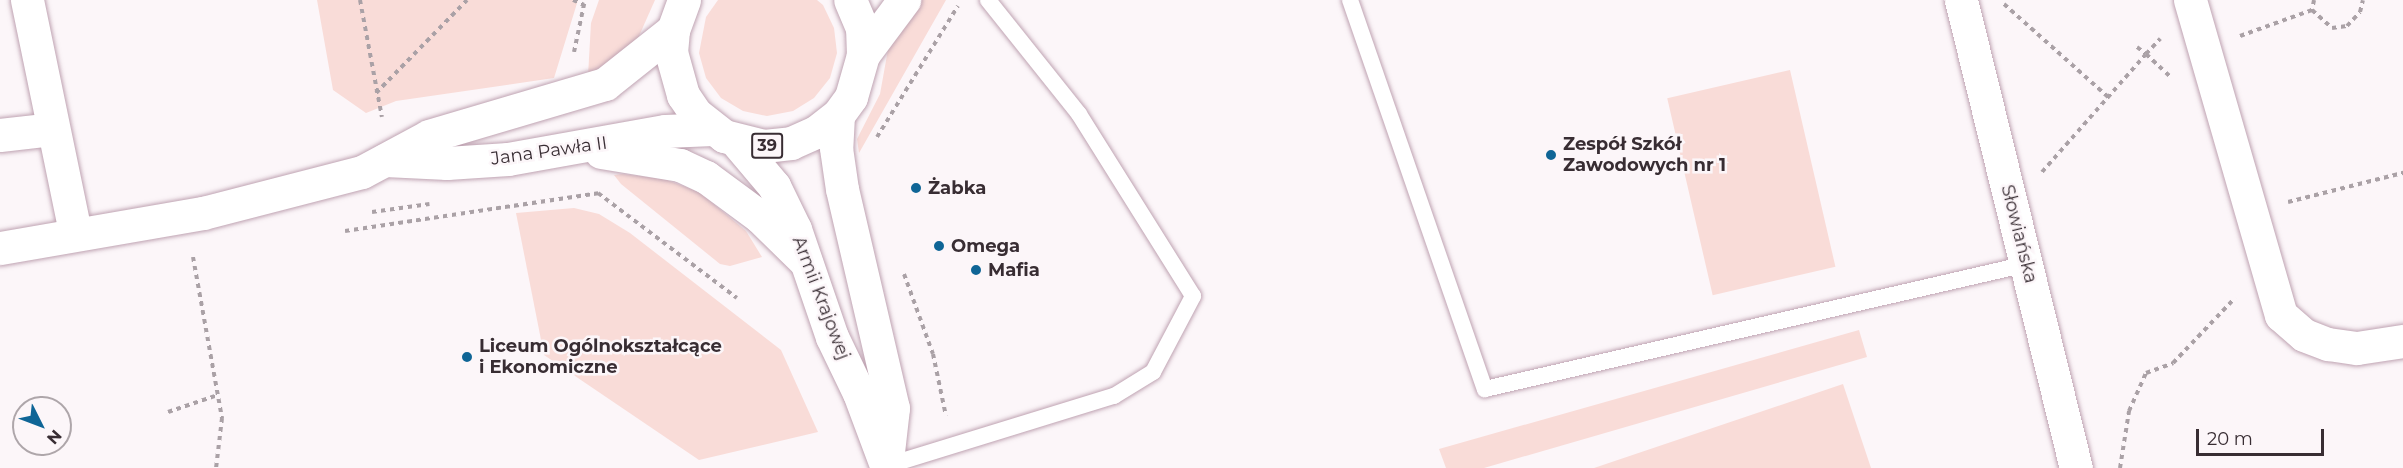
<!DOCTYPE html>
<html>
<head>
<meta charset="utf-8">
<style>
  body { margin:0 }
  #map { position:relative; width:2403px; height:468px; overflow:hidden; background:#fcf6f9; font-family:Montserrat,sans-serif }
  div>[style] { position:absolute }
  .green>* { inset:0; background:#f9dcd8; transform-origin:0 0 }
  .path>* { height:4px; margin-top:-2px; transform-origin:0; background:repeating-linear-gradient(90deg,#aaa1a6 0 4.5px,transparent 0 9px) }
  .roads { filter:drop-shadow(0 0 2px #bfa3b2) drop-shadow(0 0 2px #bfa3b2) }
  .service>* { height:16px; margin:-8px; padding:0 8px; transform-origin:8px; border-radius:8px; background:#fff }
  .minor>* { height:33px; margin:-16.5px; padding:0 16.5px; transform-origin:16.5px; border-radius:16.5px; background:#fff }
  .tertiary>* { height:33px; margin:-16.5px; padding:0 16.5px; transform-origin:16.5px; border-radius:16.5px; background:#fff }
  .primary>* { height:33px; margin:-16.5px; padding:0 16.5px; transform-origin:16.5px; border-radius:16.5px; background:#fff }
  .dots>* { width:16px; height:16px; translate:-50% -50%; box-sizing:border-box; border:3px solid #fcf6f9; border-radius:50% }
  span { translate:-50% -50%; white-space:nowrap; text-align:center; line-height:1.15; -webkit-text-stroke:5px #fcf6f9; paint-order:stroke }
  .shield-label span { padding:2px 4px; background:#fcf6f9; border:2px solid; border-radius:4px; -webkit-text-stroke-width:0 }
  .shield-label { font-size:16px; color:#382d33; font-weight:700 }
  .poi-label { font-size:18px; color:#382d33; font-weight:700 }
  .left { translate:0 -50%; text-align:left }
  .street-label { font-size:18px; color:#382d33 }
  .north { position:absolute; left:12px; top:396px; width:60px; height:60px; box-sizing:border-box; background:#fcf6f9; border:2px solid #aea6aa; border-radius:50%; rotate:132deg; font-size:16px; font-weight:700; line-height:24px; text-align:center; color:#382d33 }
  .north::after { content:''; display:block; margin:auto; width:21px; height:27px; background:#0f6596; clip-path:polygon(50% 0,100% 100%,50% 72%,0 100%) }
  .scale { position:absolute; left:2196px; top:429px; width:128px; height:27px; box-sizing:border-box; border:3px solid #382d33; border-top:0; padding-left:8px; font-size:18px; line-height:21px; white-space:nowrap; color:#382d33; -webkit-text-stroke:4px #fcf6f9; paint-order:stroke }
</style>
</head>
<body>
<div id="map">
  <div class="green">
    <i style="clip-path:polygon(317px 0,578px 0,554px 78px,396px 101px,366px 113px,333px 90px)"></i>
    <i style="clip-path:polygon(599px 0,655px 0,635px 45px,588px 76px,591px 23px)"></i>
    <i style="clip-path:polygon(718px 0,817px 0,823px 5px,834px 28px,837px 53px,830px 78px,814px 98px,793px 111px,767px 116px,743px 111px,721px 98px,706px 78px,699px 53px,706px 17px)"></i>
    <i style="clip-path:polygon(919px 0,946px 0,859px 153px,857px 139px,880px 94px,889px 44px)"></i>
    <i style="left:1790px;top:70px;width:202px;height:126px;rotate:77deg"></i>
    <i style="clip-path:polygon(622px 174px,664px 179px,699px 192px,746px 231px,762px 257px,730px 266px,720px 264px,621px 184px,614px 175px)"></i>
    <i style="clip-path:polygon(574px 208px,599px 214px,630px 233px,781px 350px,818px 432px,699px 460px,544px 355px,516px 213px)"></i>
    <i style="clip-path:polygon(1859px 330px,1867px 357px,1484px 468px,1446px 468px,1439px 449px)"></i>
    <i style="clip-path:polygon(1843px 384px,1871px 468px,1594px 468px)"></i>
  </div>
  <div class="path">
    <i style="left:360px;top:0;width:119px;rotate:79.4deg"></i>
    <i style="left:573px;top:0;width:12px;rotate:24deg"></i>
    <i style="left:2314px;top:0;width:10px;rotate:101deg"></i>
    <i style="left:2312px;top:10px;width:27px;rotate:42deg"></i>
    <i style="left:2332px;top:28px;width:15px;rotate:-8deg"></i>
    <i style="left:2347px;top:26px;width:19px;rotate:-47deg"></i>
    <i style="left:2360px;top:12px;width:12px;rotate:-76deg"></i>
    <i style="left:2004px;top:4px;width:140px;rotate:41.8deg"></i>
    <i style="left:2240px;top:36px;width:77px;rotate:-19.9deg"></i>
    <i style="left:2137px;top:47px;width:11px;rotate:38deg"></i>
    <i style="left:2146px;top:54px;width:21px;rotate:-47deg"></i>
    <i style="left:574px;top:52px;width:53px;rotate:-78.1deg"></i>
    <i style="left:376px;top:93px;width:130px;rotate:-45.6deg"></i>
    <i style="left:877px;top:137px;width:154px;rotate:-58.3deg"></i>
    <i style="left:2042px;top:172px;width:157px;rotate:-48.6deg"></i>
    <i style="left:2146px;top:54px;width:34px;rotate:43deg"></i>
    <i style="left:2288px;top:202px;width:119px;rotate:-14.2deg"></i>
    <i style="left:372px;top:212px;width:58px;rotate:-8deg"></i>
    <i style="left:345px;top:231px;width:256px;rotate:-8.5deg"></i>
    <i style="left:598px;top:193px;width:174px;rotate:37.1deg"></i>
    <i style="left:193px;top:257px;width:164px;rotate:79.8deg"></i>
    <i style="left:222px;top:418px;width:50px;rotate:96.8deg"></i>
    <i style="left:904px;top:274px;width:85px;rotate:70.1deg"></i>
    <i style="left:933px;top:354px;width:63px;rotate:78.2deg"></i>
    <i style="left:168px;top:412px;width:53px;rotate:-18.8deg"></i>
    <i style="left:2120px;top:468px;width:58px;rotate:-81deg"></i>
    <i style="left:2129px;top:411px;width:42px;rotate:-65.9deg"></i>
    <i style="left:2146px;top:373px;width:29px;rotate:-20deg"></i>
    <i style="left:2173px;top:363px;width:90px;rotate:-46.4deg"></i>
  </div>
  <div class="roads">
    <div class="service">
      <i style="left:1350px;top:0;width:412px;rotate:70.9deg"></i>
      <i style="left:1485px;top:389px;width:556px;rotate:-12.99deg"></i>
      <i style="left:886px;top:466px;width:239px;rotate:-17.1deg"></i>
      <i style="left:1114px;top:396px;width:46px;rotate:-31.6deg"></i>
      <i style="left:1153px;top:372px;width:86px;rotate:-62.2deg"></i>
      <i style="left:1193px;top:296px;width:215px;rotate:-122.1deg"></i>
      <i style="left:1079px;top:114px;width:146px;rotate:-128.6deg"></i>
    </div>
    <div class="minor">
      <i style="left:27px;top:0;width:237px;rotate:78.3deg"></i>
      <i style="left:1961px;top:0;width:482px;rotate:76.2deg"></i>
      <i style="left:2190px;top:0;width:328px;rotate:73.9deg"></i>
      <i style="left:2281px;top:315px;width:30px;rotate:41deg"></i>
      <i style="left:2304px;top:335px;width:26px;rotate:21deg"></i>
      <i style="left:2328px;top:344px;width:29px;rotate:8deg"></i>
      <i style="left:2357px;top:348px;width:47px;rotate:-8.7deg"></i>
      <i style="left:0;top:135px;width:52px;rotate:-6.6deg"></i>
    </div>
    <div class="tertiary">
      <i style="left:863px;top:55px;width:69px;rotate:-53.3deg"></i>
      <i style="left:601px;top:152px;width:80px;rotate:9.3deg"></i>
      <i style="left:680px;top:165px;width:29px;rotate:25deg"></i>
      <i style="left:706px;top:177px;width:67px;rotate:36.5deg"></i>
      <i style="left:760px;top:217px;width:64px;rotate:44.4deg"></i>
      <i style="left:385px;top:160px;width:62px;rotate:2.8deg"></i>
      <i style="left:447px;top:163px;width:61px;rotate:-3.8deg"></i>
      <i style="left:508px;top:159px;width:159px;rotate:-10.1deg"></i>
      <i style="left:665px;top:131px;width:48px;rotate:-2.4deg"></i>
      <i style="left:0;top:248px;width:206px;rotate:-9.8deg"></i>
      <i style="left:203px;top:213px;width:164px;rotate:-14.5deg"></i>
      <i style="left:362px;top:172px;width:76px;rotate:-28.2deg"></i>
      <i style="left:429px;top:136px;width:184px;rotate:-16.5deg"></i>
      <i style="left:605px;top:84px;width:87px;rotate:-38.5deg"></i>
    </div>
    <div class="primary">
      <i style="left:684px;top:0;width:32px;rotate:110deg"></i>
      <i style="left:673px;top:30px;width:22px;rotate:95deg"></i>
      <i style="left:671px;top:52px;width:45px;rotate:74.4deg"></i>
      <i style="left:683px;top:95px;width:23px;rotate:56deg"></i>
      <i style="left:696px;top:114px;width:36px;rotate:38deg"></i>
      <i style="left:724px;top:136px;width:41px;rotate:14deg"></i>
      <i style="left:764px;top:146px;width:27px;rotate:-6deg"></i>
      <i style="left:791px;top:143px;width:27px;rotate:-24deg"></i>
      <i style="left:816px;top:132px;width:28px;rotate:-38deg"></i>
      <i style="left:838px;top:115px;width:22px;rotate:-54deg"></i>
      <i style="left:851px;top:97px;width:44px;rotate:-74.1deg"></i>
      <i style="left:863px;top:55px;width:27px;rotate:-92deg"></i>
      <i style="left:862px;top:28px;width:30px;rotate:-113deg"></i>
      <i style="left:838px;top:115px;width:33px;rotate:93deg"></i>
      <i style="left:836px;top:148px;width:41px;rotate:81.7deg"></i>
      <i style="left:842px;top:189px;width:225px;rotate:76.9deg"></i>
      <i style="left:893px;top:408px;width:53px;rotate:96.5deg"></i>
      <i style="left:736px;top:141px;width:59px;rotate:49.8deg"></i>
      <i style="left:774px;top:186px;width:48px;rotate:64deg"></i>
      <i style="left:795px;top:229px;width:114px;rotate:71.1deg"></i>
      <i style="left:832px;top:337px;width:62px;rotate:64.3deg"></i>
      <i style="left:859px;top:393px;width:80px;rotate:69.5deg"></i>
    </div>
  </div>
  <div class="dots">
    <i style="left:1551px;top:155px;background:#0f6596"></i>
    <i style="left:916px;top:188px;background:#0f6596"></i>
    <i style="left:939px;top:246px;background:#0f6596"></i>
    <i style="left:976px;top:270px;background:#0f6596"></i>
    <i style="left:467px;top:357px;background:#0f6596"></i>
  </div>
  <div class="shield-label">
    <span style="left:767px;top:146px">39</span>
  </div>
  <div class="poi-label">
    <span class="left" style="left:1563px;top:155px">Zespół Szkół<br>Zawodowych nr 1</span>
    <span class="left" style="left:928px;top:188px">Żabka</span>
    <span class="left" style="left:951px;top:246px">Omega</span>
    <span class="left" style="left:988px;top:270px">Mafia</span>
    <span class="left" style="left:479px;top:357px">Liceum Ogólnokształcące<br>i Ekonomiczne</span>
  </div>
  <div class="street-label">
    <span style="left:549px;top:151px;rotate:-8deg">Jana Pawła II</span>
    <span style="left:2019px;top:234px;rotate:76deg">Słowiańska</span>
    <span style="left:821px;top:298px;rotate:69deg">Armii Krajowej</span>
  </div>
  <div class="north">N</div>
  <div class="scale">20 m</div>
</div>
</body>
</html>
